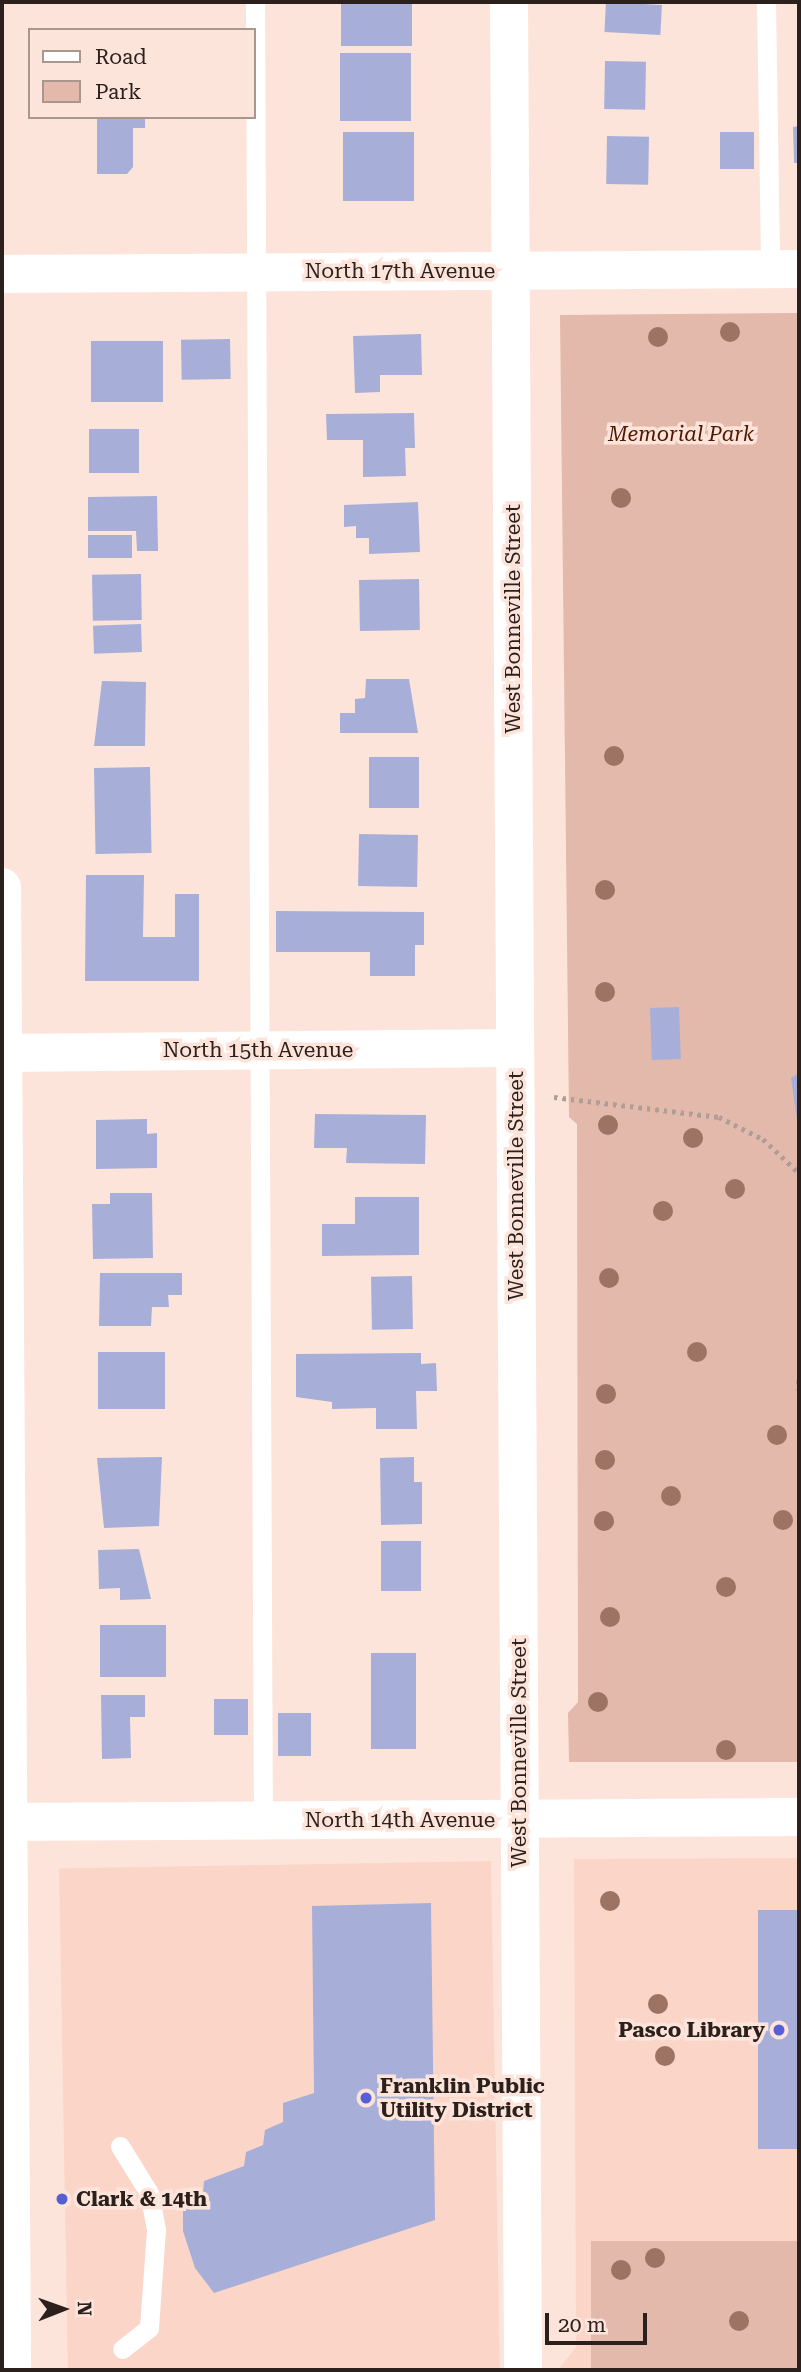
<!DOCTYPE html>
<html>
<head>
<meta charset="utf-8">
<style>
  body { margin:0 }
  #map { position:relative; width:801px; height:2372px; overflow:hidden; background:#fde4db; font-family:"Roboto Serif",serif }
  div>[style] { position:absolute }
  .built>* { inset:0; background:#fbd5c8; transform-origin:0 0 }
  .green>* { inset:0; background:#e2b9aa; transform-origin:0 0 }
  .building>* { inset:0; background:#a7afd9; transform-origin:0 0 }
  .path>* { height:4.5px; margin-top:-2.25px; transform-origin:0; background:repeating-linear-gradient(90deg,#b09d95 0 3.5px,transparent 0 8.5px) }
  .service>* { height:19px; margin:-9.5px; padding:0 9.5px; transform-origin:9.5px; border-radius:9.5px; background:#fff }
  .minor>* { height:38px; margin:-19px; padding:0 19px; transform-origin:19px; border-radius:19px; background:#fff }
  .tertiary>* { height:38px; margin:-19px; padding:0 19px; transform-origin:19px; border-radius:19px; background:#fff }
  .trees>* { width:20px; height:20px; margin:-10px; border-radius:50%; background:#9d7363 }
  .dots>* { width:19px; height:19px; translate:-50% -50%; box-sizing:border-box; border:4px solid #fde4db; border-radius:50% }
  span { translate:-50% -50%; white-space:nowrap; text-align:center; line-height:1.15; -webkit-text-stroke:7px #fde4db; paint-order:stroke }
  .street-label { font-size:21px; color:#2b201c }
  .park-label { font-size:21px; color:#4f1601; font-style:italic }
  .poi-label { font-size:21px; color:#2b201c; font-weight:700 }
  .right { translate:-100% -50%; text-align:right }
  .left { translate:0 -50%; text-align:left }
  .frame { position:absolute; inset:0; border:4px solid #2b201c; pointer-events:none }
  .legend { position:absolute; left:28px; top:28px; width:228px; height:91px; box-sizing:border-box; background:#fde4db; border:2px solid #a9968f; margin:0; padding:9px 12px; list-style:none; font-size:21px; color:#2b201c }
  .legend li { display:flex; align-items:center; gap:14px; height:35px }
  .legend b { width:35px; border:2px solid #a9968f }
  .north { position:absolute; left:28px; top:2274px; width:70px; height:70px; -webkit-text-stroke:5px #fde4db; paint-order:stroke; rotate:89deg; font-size:19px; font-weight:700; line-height:28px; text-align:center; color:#2b201c }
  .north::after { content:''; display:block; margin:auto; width:24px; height:32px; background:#2b201c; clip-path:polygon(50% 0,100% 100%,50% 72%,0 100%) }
  .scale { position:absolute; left:545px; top:2313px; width:102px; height:32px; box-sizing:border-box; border:4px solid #2b201c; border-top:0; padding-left:9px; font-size:21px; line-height:24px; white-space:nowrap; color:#2b201c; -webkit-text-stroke:5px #fde4db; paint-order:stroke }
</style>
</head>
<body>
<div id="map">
  <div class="built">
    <i style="clip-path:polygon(799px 1858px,799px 2370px,558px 2370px,576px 2347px,574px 1859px)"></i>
    <i style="left:491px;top:1861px;width:509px;height:432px;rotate:89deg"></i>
  </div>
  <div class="green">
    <i style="clip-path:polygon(799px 313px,799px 1762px,569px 1762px,568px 1713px,578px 1702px,577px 1124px,569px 1117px,560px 315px)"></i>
    <i style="left:799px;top:2241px;width:129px;height:208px;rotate:90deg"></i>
  </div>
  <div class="building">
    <i style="left:341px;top:2px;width:71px;height:44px"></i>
    <i style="left:606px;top:2px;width:56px;height:30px;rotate:3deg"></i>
    <i style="left:340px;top:53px;width:71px;height:68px"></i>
    <i style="left:605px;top:61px;width:41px;height:48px;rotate:1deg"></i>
    <i style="clip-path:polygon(97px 117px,145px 117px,145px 128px,133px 128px,133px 167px,127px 174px,97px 174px)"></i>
    <i style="clip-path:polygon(799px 126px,799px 163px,794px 163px,793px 127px)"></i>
    <i style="left:343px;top:132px;width:71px;height:69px"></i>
    <i style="left:754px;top:132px;width:37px;height:34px;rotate:90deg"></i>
    <i style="left:607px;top:136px;width:42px;height:48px;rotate:1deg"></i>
    <i style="clip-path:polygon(421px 334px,422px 375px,380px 375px,380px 392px,355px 393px,353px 336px)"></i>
    <i style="left:230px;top:339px;width:40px;height:49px;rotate:89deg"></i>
    <i style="left:91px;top:341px;width:72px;height:61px"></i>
    <i style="clip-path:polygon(414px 413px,415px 448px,405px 448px,406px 476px,363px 477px,363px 440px,327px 440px,326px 414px)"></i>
    <i style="left:89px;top:429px;width:50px;height:44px"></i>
    <i style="clip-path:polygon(157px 496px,158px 551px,137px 551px,136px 531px,88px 531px,88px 497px)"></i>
    <i style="clip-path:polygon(418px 502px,420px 552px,369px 554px,369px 538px,356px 538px,356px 526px,344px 527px,344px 505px)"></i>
    <i style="left:88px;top:535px;width:44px;height:23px"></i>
    <i style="left:141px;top:574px;width:46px;height:49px;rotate:89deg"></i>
    <i style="left:419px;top:579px;width:51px;height:60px;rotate:89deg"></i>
    <i style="left:141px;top:624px;width:28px;height:48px;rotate:88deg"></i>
    <i style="clip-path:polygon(366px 679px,409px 679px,418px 733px,340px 733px,340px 713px,355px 713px,355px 699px,365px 698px)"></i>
    <i style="clip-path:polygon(102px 681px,146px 682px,145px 746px,94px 746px)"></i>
    <i style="left:419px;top:757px;width:51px;height:50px;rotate:90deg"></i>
    <i style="left:150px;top:767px;width:86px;height:56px;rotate:89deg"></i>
    <i style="left:359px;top:834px;width:59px;height:52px;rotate:1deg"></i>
    <i style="clip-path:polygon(86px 875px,144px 875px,143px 937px,175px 937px,175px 894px,199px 894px,199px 981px,85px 981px)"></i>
    <i style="clip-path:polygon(276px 911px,424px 912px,424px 945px,415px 945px,415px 976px,370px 976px,370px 952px,276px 952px)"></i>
    <i style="left:679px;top:1007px;width:52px;height:29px;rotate:88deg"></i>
    <i style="clip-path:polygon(799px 1073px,799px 1133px,791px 1078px)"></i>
    <i style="clip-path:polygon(315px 1114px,426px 1115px,425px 1164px,346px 1163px,347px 1148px,314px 1148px)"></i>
    <i style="clip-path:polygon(147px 1119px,147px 1134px,157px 1133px,157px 1168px,96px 1169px,96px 1120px)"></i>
    <i style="clip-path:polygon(110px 1193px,152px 1193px,153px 1258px,93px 1259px,92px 1204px,110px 1204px)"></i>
    <i style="clip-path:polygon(355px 1197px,419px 1197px,419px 1255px,322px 1256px,322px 1224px,355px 1224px)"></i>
    <i style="clip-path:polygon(100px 1273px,182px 1273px,182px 1295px,168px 1295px,169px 1307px,152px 1307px,151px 1326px,99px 1326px)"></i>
    <i style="left:412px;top:1276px;width:53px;height:41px;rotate:89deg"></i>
    <i style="left:98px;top:1352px;width:67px;height:57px"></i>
    <i style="clip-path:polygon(421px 1353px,421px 1364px,436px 1363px,437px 1391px,416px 1391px,417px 1429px,376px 1429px,376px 1408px,332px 1409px,332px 1402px,296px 1397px,296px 1354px)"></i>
    <i style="clip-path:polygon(162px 1457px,159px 1526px,104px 1528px,97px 1458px)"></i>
    <i style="clip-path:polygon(414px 1457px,414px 1482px,422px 1482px,422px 1524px,381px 1525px,380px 1458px)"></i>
    <i style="left:381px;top:1541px;width:40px;height:50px"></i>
    <i style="clip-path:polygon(139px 1549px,151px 1599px,120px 1600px,120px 1588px,99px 1589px,98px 1550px)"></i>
    <i style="left:100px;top:1625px;width:66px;height:52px"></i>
    <i style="left:371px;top:1653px;width:45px;height:96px"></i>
    <i style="clip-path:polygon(101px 1695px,145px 1695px,145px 1717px,130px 1717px,131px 1758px,102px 1759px)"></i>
    <i style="left:248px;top:1699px;width:36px;height:34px;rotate:90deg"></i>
    <i style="left:278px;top:1713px;width:33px;height:43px"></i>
    <i style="clip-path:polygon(431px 1903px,435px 2220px,214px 2293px,195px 2268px,183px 2231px,183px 2210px,202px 2203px,204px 2181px,244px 2166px,246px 2152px,263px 2145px,265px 2130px,283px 2122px,283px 2103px,314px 2093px,312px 1906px)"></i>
    <i style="left:799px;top:1910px;width:239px;height:41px;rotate:90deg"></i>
  </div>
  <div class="path">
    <i style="left:554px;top:1097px;width:166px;rotate:6.9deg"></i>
    <i style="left:719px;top:1117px;width:49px;rotate:26.6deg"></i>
    <i style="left:763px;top:1139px;width:50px;rotate:43.4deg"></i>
    <i style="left:799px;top:1380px;width:10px;rotate:90deg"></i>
  </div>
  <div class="service">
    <i style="left:255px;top:2px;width:1819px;rotate:89.75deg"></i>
    <i style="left:766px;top:2px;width:267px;rotate:89.1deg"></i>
    <i style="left:120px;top:2146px;width:55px;rotate:58.3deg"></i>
    <i style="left:149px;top:2193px;width:38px;rotate:79deg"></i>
    <i style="left:156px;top:2230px;width:98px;rotate:94.1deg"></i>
    <i style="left:149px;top:2328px;width:34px;rotate:142deg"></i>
  </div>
  <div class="minor">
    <i style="left:509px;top:2px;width:2368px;rotate:89.66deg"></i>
    <i style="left:2px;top:274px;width:797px;rotate:-0.36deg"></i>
    <i style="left:2px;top:1053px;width:513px;rotate:-0.56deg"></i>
  </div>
  <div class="tertiary">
    <i style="left:2px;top:887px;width:1483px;rotate:89.61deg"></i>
    <i style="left:2px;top:1822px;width:797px;rotate:-0.36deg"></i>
  </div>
  <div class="trees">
    <i style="left:730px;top:332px"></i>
    <i style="left:658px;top:337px"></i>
    <i style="left:621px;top:498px"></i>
    <i style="left:614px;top:756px"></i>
    <i style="left:605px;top:890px"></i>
    <i style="left:605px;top:992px"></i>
    <i style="left:608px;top:1125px"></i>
    <i style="left:693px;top:1138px"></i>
    <i style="left:735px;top:1189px"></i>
    <i style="left:663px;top:1211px"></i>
    <i style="left:609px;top:1278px"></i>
    <i style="left:697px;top:1352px"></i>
    <i style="left:606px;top:1394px"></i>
    <i style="left:777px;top:1435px"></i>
    <i style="left:605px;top:1460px"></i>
    <i style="left:671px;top:1496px"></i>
    <i style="left:783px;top:1520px"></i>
    <i style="left:604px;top:1521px"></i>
    <i style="left:726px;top:1587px"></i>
    <i style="left:610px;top:1617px"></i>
    <i style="left:598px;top:1702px"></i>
    <i style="left:726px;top:1750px"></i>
    <i style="left:610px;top:1901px"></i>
    <i style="left:658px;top:2004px"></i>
    <i style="left:665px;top:2056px"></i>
    <i style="left:655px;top:2258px"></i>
    <i style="left:621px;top:2270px"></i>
    <i style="left:739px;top:2321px"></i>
  </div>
  <div class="dots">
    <i style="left:779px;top:2030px;background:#585ed5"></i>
    <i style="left:366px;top:2098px;background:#585ed5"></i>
    <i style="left:62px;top:2199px;background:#585ed5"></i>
  </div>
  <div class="street-label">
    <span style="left:400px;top:271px">North 17th Avenue</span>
    <span style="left:513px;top:619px;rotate:-90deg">West Bonneville Street</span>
    <span style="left:258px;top:1050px">North 15th Avenue</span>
    <span style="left:516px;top:1186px;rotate:-90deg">West Bonneville Street</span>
    <span style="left:519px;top:1753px;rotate:-90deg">West Bonneville Street</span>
    <span style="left:400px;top:1820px">North 14th Avenue</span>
  </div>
  <div class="park-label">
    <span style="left:681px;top:434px">Memorial Park</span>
  </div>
  <div class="poi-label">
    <span class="right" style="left:765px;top:2030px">Pasco Library</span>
    <span class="left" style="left:380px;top:2098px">Franklin Public<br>Utility District</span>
    <span class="left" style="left:76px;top:2199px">Clark &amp; 14th</span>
  </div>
  <div class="frame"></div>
  <ul class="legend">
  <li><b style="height:9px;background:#fff"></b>Road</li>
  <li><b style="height:19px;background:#e2b9aa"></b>Park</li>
  </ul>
  <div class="north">N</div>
  <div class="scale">20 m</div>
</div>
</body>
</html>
